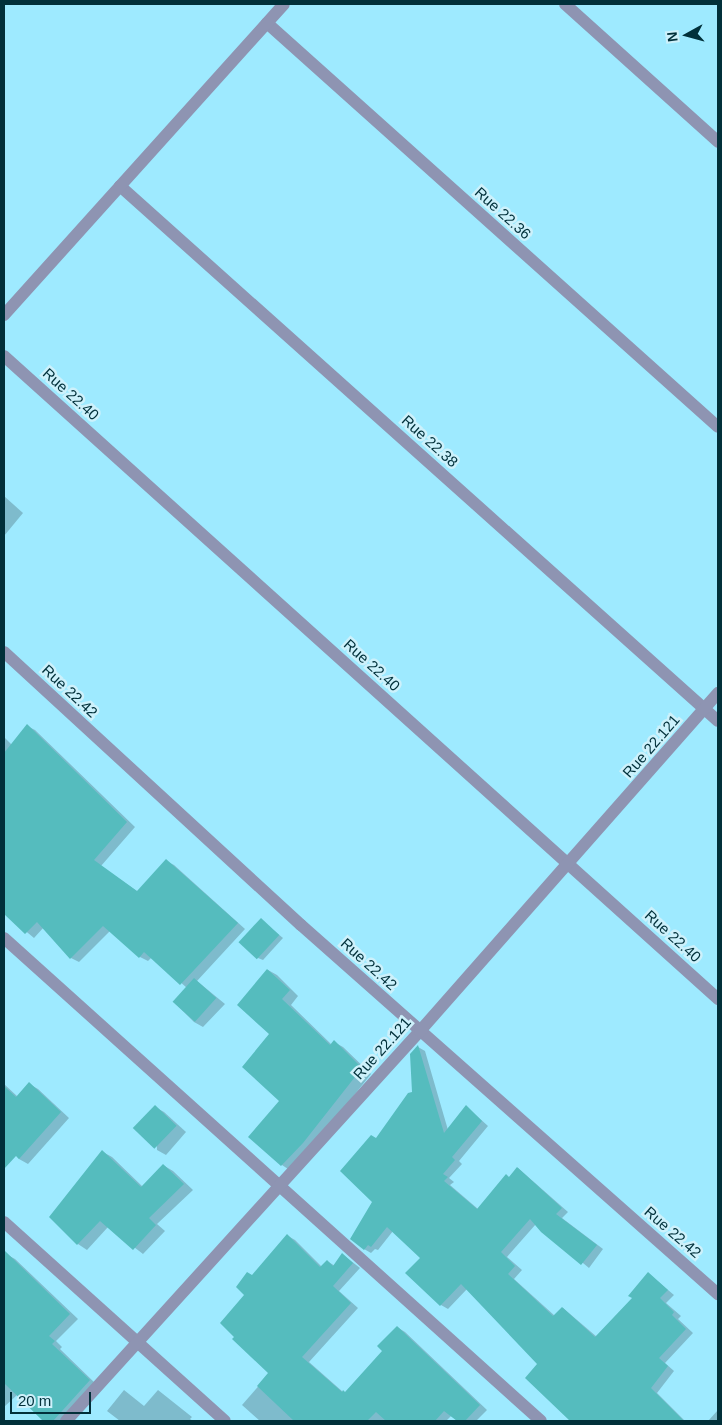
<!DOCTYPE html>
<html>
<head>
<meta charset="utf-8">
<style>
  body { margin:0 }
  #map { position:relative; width:722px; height:1425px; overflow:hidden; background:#9eeaff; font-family:Helvetica,sans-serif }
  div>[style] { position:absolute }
  .shadow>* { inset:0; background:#0003 }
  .building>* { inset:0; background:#55bcbe; transform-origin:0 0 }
  .minor>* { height:12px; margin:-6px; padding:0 6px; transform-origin:6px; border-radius:6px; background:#8e94b2 }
  .tertiary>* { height:12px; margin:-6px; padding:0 6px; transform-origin:6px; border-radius:6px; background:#8e94b2 }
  span { translate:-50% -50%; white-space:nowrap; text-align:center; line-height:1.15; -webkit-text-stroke:5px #cdf1fb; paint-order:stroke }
  .street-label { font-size:15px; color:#01303a }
  .frame { position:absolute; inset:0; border:5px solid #01303a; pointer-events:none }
  .north { position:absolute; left:662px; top:10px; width:50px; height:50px; -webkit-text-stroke:4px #cdf1fb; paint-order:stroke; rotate:263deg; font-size:14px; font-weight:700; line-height:20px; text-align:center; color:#01303a }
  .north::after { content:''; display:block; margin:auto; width:18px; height:22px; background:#01303a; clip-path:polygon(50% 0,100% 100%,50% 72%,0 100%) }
  .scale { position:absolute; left:10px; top:1392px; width:81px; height:22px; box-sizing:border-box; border:2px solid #01303a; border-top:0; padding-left:6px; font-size:15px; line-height:18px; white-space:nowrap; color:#01303a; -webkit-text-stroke:4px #cdf1fb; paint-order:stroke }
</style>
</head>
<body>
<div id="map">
  <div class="shadow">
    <i style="clip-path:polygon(4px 496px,23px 513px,4px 536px)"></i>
    <i style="clip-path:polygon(27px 726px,35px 730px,135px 827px,101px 866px,138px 892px,166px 861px,174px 865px,245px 929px,197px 981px,225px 1004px,203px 1027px,194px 1022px,175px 1003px,187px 988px,152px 957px,148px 961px,140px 957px,110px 931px,79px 962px,71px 958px,44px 927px,34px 938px,4px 913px,4px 737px,12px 745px)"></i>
    <i style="clip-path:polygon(261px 920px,283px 938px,263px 960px,258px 958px)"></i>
    <i style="clip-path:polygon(268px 970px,277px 975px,298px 996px,291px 1005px,332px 1045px,334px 1042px,343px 1047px,371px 1074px,312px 1148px,291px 1171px,282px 1165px,250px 1137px,281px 1101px,271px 1034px)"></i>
    <i style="clip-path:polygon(418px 1047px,425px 1051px,448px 1130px,467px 1107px,488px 1126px,459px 1161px,462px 1164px,449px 1178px,454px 1182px,450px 1185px,478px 1209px,518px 1168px,568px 1212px,562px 1218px,603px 1249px,589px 1268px,536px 1224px,507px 1257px,522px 1270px,514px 1279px,555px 1316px,563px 1308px,597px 1337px,634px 1298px,649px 1274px,674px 1295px,666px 1303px,681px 1316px,678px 1319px,693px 1333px,665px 1363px,674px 1371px,657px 1393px,685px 1421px,572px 1421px,527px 1378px,539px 1364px,467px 1289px,448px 1309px,441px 1305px,422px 1258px,393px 1231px,378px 1250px,375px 1249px,371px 1253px,364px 1249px,374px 1202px,377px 1139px,413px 1093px)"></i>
    <i style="clip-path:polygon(4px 1084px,18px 1097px,29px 1084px,38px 1089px,69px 1118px,28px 1164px,19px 1159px,4px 1140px)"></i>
    <i style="clip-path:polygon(155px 1107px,164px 1112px,186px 1132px,166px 1155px,157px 1150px)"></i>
    <i style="clip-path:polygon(103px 1152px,112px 1157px,143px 1187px,163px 1165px,173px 1171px,193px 1190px,157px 1224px,165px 1231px,143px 1254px,108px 1227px,87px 1250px,78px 1244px,51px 1217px)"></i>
    <i style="clip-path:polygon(288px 1236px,295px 1240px,322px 1267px,327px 1261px,335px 1266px,342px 1254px,360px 1268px,339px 1291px,358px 1308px,309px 1362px,343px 1392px,346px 1393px,384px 1351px,397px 1327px,405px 1332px,487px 1410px,476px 1421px,459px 1421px,452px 1415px,446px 1421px,260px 1421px,242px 1405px,270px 1373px,246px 1295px,253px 1277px)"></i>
    <i style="clip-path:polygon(6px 1254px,15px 1259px,78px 1319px,56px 1341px,62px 1347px,60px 1349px,97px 1385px,66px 1421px,45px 1421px,17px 1395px,4px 1407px,4px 1257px)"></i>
    <i style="clip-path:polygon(124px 1390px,144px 1406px,158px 1390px,192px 1417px,190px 1419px,193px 1421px,120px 1421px,107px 1411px)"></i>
    <i style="clip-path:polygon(718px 1410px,718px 1421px,708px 1421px)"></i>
  </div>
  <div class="building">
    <i style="clip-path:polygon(27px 724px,127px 822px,94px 860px,137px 891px,166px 859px,238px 923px,180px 985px,144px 952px,139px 958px,103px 926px,70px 959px,37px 922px,25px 934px,4px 914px,4px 753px)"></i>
    <i style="left:261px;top:918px;width:25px;height:33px;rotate:43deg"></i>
    <i style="clip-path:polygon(267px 969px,290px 990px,282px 999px,330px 1045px,334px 1040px,362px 1068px,303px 1143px,281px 1166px,248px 1137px,279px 1101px,242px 1067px,269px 1034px,237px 1005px)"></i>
    <i style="left:194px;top:978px;width:30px;height:32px;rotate:42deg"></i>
    <i style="clip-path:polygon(418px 1045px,444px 1133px,466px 1105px,482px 1121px,452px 1157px,455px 1160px,443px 1174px,448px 1177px,444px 1181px,477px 1209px,506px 1174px,509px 1177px,517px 1167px,562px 1208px,556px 1214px,597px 1245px,581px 1265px,541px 1232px,530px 1219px,501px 1252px,515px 1266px,508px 1274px,553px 1316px,562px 1307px,595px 1337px,632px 1298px,628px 1296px,648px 1272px,668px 1290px,660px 1298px,674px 1312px,672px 1315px,686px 1329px,659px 1358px,668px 1366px,651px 1388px,684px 1421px,570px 1421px,525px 1378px,537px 1364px,461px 1284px,440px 1306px,405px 1273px,420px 1258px,387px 1227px,371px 1247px,368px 1245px,364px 1250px,350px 1239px,372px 1202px,340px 1171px,371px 1135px,376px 1138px,408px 1093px,412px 1092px,410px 1054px)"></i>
    <i style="clip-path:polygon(29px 1082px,61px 1112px,19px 1159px,16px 1156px,4px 1169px,4px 1086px,16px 1097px)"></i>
    <i style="left:155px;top:1105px;width:30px;height:32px;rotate:44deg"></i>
    <i style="clip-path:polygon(102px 1150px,141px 1187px,163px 1164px,184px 1184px,149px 1218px,156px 1225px,133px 1250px,100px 1221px,77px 1245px,49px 1217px)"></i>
    <i style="clip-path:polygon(287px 1234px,320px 1267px,327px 1260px,333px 1266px,342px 1253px,353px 1263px,333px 1286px,351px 1303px,302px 1357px,342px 1392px,343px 1390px,345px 1392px,382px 1351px,377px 1346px,397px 1326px,480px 1405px,465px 1421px,457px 1421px,444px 1411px,435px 1421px,386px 1421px,376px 1412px,367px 1421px,294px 1421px,257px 1386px,268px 1373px,232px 1339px,234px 1337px,220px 1323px,244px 1295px,236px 1287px,247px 1272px,252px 1275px)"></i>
    <i style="clip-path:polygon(4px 1250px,70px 1314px,49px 1336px,55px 1341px,52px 1344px,90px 1380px,53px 1421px,43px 1421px,4px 1383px)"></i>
  </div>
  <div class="minor">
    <i style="left:565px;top:4px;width:206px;rotate:42deg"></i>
    <i style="left:267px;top:23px;width:605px;rotate:41.85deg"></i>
    <i style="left:120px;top:186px;width:802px;rotate:41.82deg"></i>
    <i style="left:4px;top:356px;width:961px;rotate:42deg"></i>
    <i style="left:4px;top:652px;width:403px;rotate:42.6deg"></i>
    <i style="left:301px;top:925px;width:557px;rotate:41.51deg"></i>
    <i style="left:4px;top:938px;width:722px;rotate:41.97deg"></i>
    <i style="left:4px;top:1222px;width:297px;rotate:42deg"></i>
    <i style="left:66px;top:1421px;width:527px;rotate:-47.77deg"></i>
    <i style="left:420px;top:1031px;width:451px;rotate:-48.6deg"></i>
  </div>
  <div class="tertiary">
    <i style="left:4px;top:315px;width:418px;rotate:-48deg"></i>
  </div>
  <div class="street-label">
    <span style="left:503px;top:213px;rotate:42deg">Rue 22.36</span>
    <span style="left:71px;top:394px;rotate:42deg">Rue 22.40</span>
    <span style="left:430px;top:441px;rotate:42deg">Rue 22.38</span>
    <span style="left:372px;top:665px;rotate:42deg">Rue 22.40</span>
    <span style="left:70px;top:691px;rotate:43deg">Rue 22.42</span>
    <span style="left:651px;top:746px;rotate:-49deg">Rue 22.121</span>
    <span style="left:673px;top:936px;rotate:42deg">Rue 22.40</span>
    <span style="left:369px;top:964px;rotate:42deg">Rue 22.42</span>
    <span style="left:382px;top:1048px;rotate:-48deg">Rue 22.121</span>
    <span style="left:673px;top:1232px;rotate:41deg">Rue 22.42</span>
  </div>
  <div class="frame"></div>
  <div class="north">N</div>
  <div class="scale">20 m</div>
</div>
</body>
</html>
